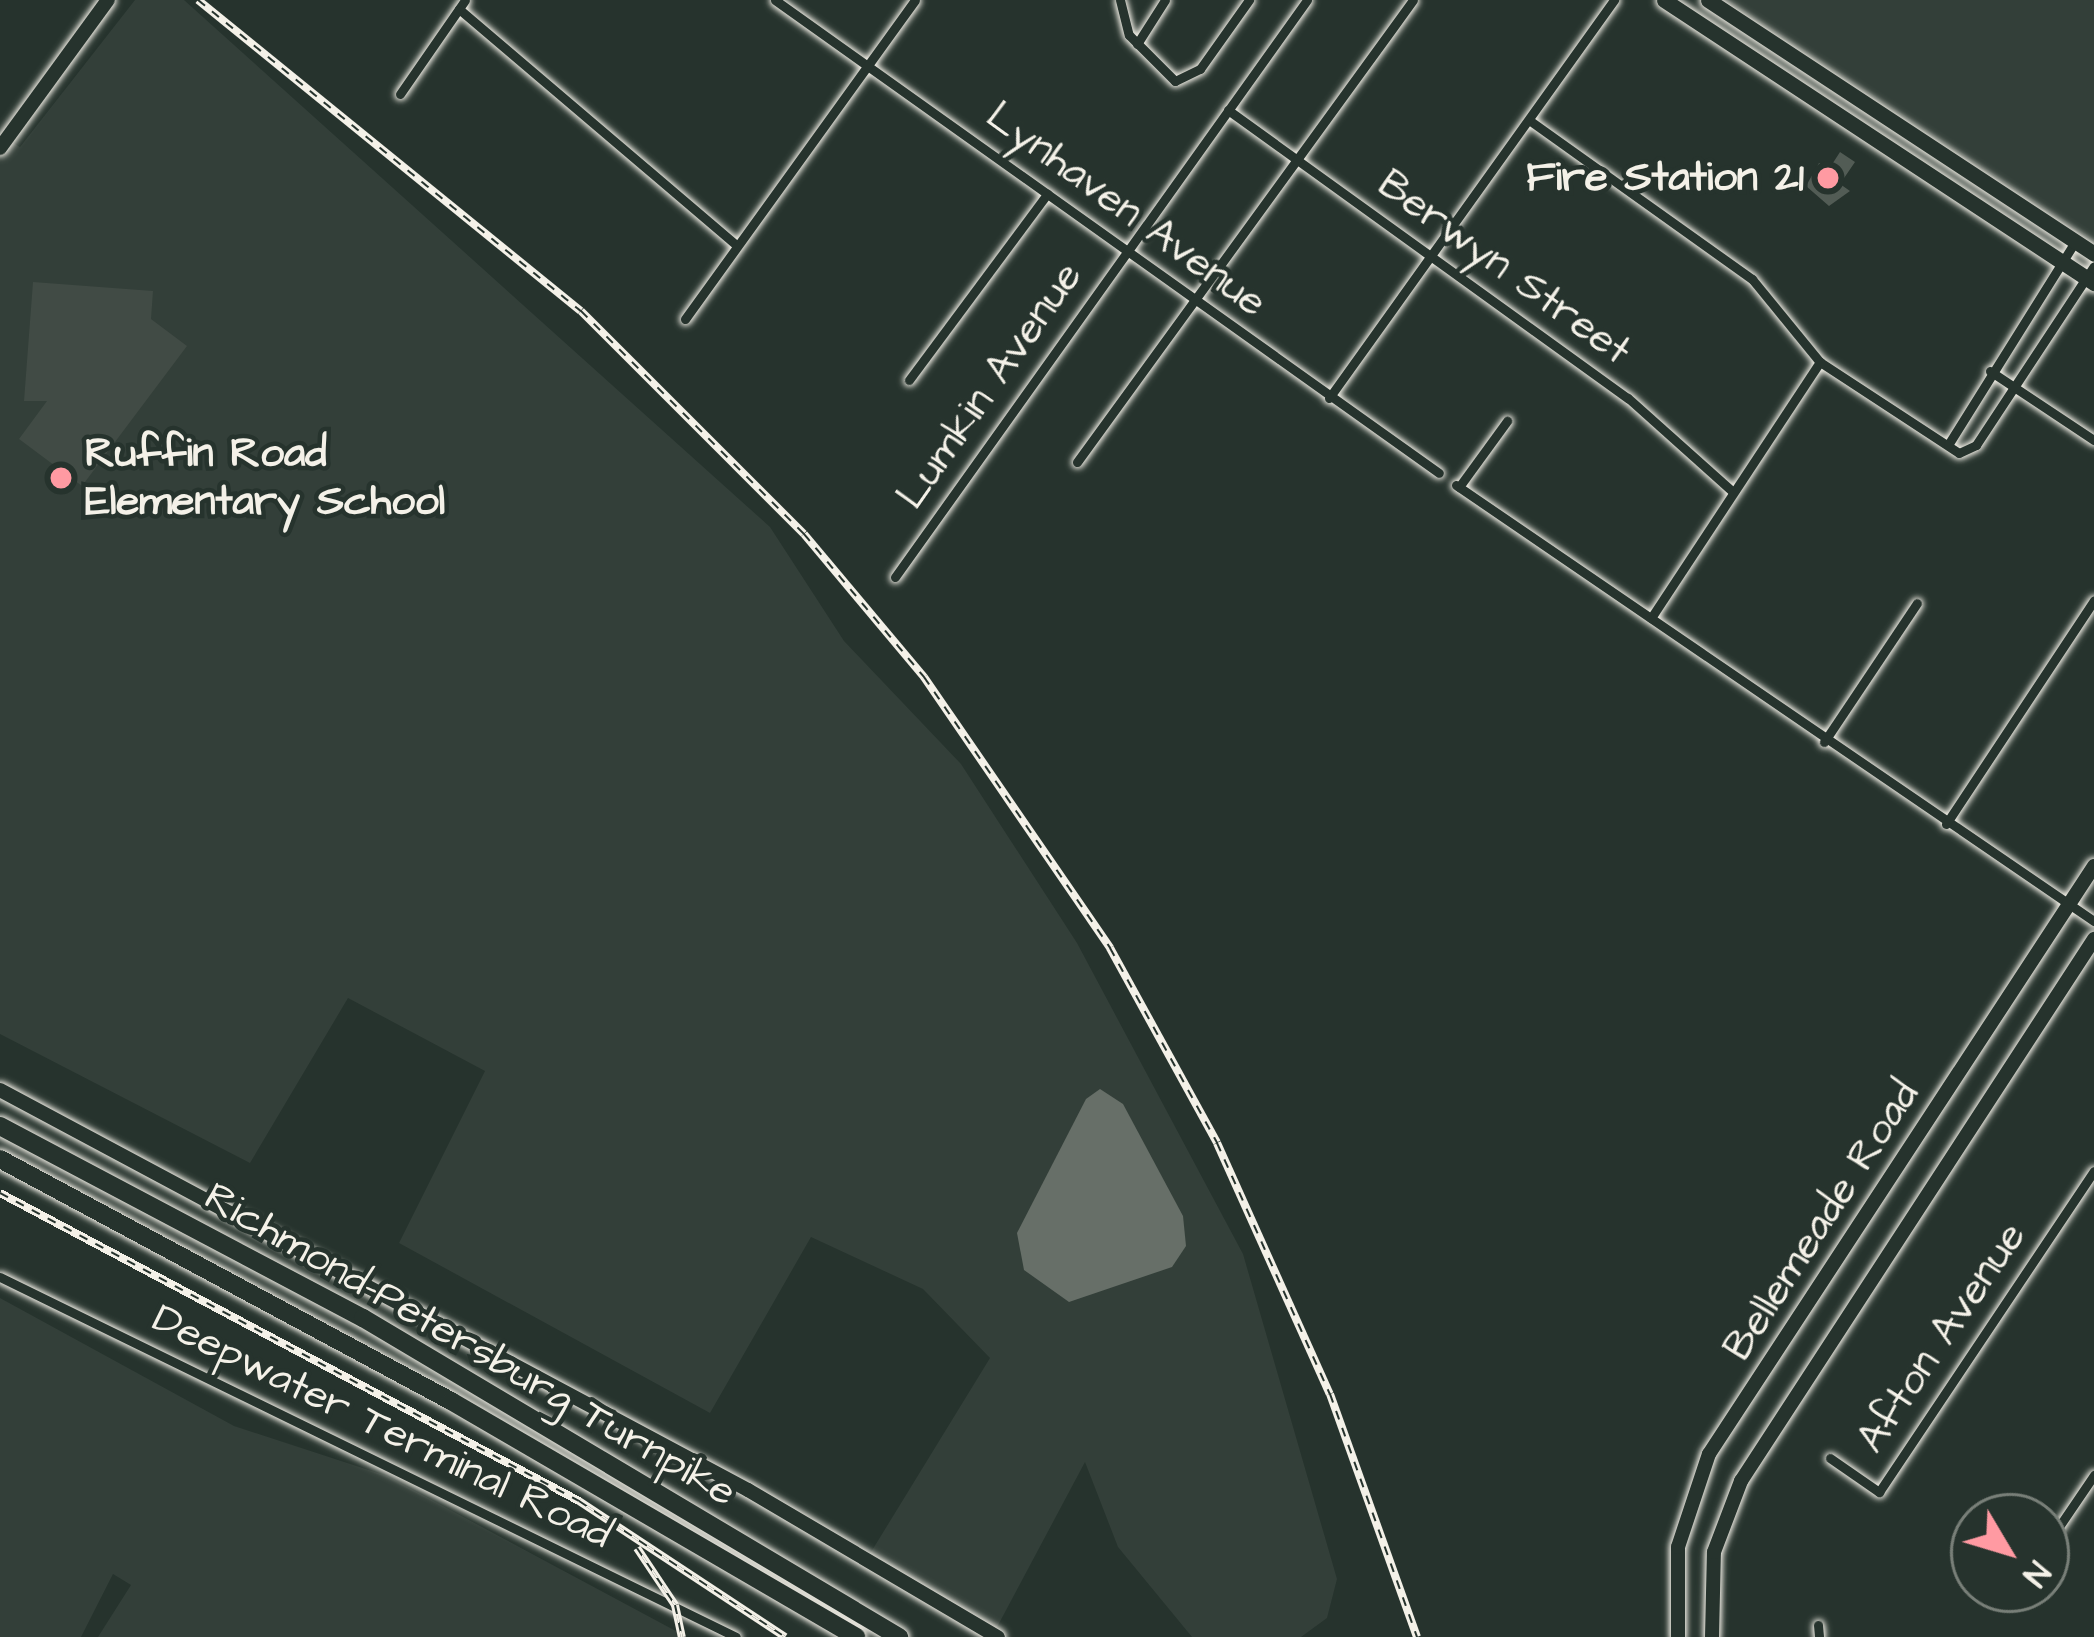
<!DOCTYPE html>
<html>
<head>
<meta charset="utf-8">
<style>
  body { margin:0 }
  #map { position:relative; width:2094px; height:1637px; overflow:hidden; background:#26332d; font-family:"Architects Daughter",sans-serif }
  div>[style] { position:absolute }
  .built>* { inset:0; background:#333f39 }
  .green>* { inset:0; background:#414b45 }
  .water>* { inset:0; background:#676f68 }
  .building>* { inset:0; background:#525c55 }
  .roads { filter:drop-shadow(0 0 3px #f4f1e8) drop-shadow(0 0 3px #f4f1e8) }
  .street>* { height:9px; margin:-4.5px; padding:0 4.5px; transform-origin:4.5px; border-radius:4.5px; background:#26332d }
  .secondary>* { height:14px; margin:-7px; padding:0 7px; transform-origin:7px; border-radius:7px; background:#26332d }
  .primary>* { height:15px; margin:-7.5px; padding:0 7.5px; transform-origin:7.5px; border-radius:7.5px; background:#26332d }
  .highway>* { height:18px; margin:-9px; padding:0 9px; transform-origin:9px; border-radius:9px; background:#26332d }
  .rail>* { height:8px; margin-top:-4px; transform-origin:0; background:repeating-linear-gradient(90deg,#26332d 0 9px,#f4f1e8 0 18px); box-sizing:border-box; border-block:3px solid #f4f1e8 }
  .dots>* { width:33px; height:33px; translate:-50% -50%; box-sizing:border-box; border:6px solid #26332d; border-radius:50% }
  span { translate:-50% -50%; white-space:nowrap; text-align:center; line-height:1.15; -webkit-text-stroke:9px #26332d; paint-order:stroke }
  .poi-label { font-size:42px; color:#f4f1e8; font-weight:700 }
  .right { translate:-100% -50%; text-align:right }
  .left { translate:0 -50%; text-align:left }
  .street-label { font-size:42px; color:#f4f1e8 }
  .north { position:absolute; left:1950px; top:1493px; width:120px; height:120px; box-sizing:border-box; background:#26332d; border:3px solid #787f78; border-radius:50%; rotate:128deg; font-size:33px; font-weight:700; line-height:48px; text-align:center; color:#f4f1e8 }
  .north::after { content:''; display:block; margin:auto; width:42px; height:54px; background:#ff9aa2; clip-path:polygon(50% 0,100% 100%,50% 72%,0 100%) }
</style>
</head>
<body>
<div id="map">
  <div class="built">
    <i style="clip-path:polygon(135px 0,184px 0,770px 527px,844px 641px,961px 764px,1077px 943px,1243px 1254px,1337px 1579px,1327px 1618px,1301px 1637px,1192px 1637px,1118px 1547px,1085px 1462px,996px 1629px,868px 1557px,990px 1358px,923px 1289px,811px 1237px,710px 1413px,399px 1243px,485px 1071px,348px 998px,250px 1163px,0 1034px,0 154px,10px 141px,20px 147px)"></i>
    <i style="clip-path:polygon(1726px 0,2094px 0,2094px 241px)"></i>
    <i style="clip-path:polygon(0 1298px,234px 1426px,387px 1476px,687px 1637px,98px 1637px,131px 1585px,113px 1574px,81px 1637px,0 1637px)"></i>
  </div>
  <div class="green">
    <i style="clip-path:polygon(33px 282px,153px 291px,151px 319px,187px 346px,82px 486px,19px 439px,47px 401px,24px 401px)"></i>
  </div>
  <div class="water">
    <i style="clip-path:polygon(1100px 1089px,1123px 1104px,1183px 1216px,1186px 1246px,1172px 1267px,1069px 1302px,1024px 1270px,1017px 1233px,1086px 1099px)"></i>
  </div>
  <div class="building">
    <i style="clip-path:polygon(1840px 152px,1855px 162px,1840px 184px,1850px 191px,1829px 206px,1806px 186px,1819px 163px,1829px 169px)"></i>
  </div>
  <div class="roads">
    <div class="street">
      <i style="left:775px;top:0;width:815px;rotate:35.46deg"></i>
      <i style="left:1120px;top:0;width:36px;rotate:76deg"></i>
      <i style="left:1129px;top:35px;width:65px;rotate:45deg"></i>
      <i style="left:1175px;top:81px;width:28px;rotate:-26deg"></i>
      <i style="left:1200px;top:69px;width:85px;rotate:-54.6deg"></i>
      <i style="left:459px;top:9px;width:365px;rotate:40.4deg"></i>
      <i style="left:1137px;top:44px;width:52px;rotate:-57.5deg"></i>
      <i style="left:400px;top:94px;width:114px;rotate:-55.3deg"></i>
      <i style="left:1228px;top:110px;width:493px;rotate:35.8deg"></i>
      <i style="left:1628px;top:398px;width:140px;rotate:41.8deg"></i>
      <i style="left:1529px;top:120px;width:274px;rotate:35.5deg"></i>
      <i style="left:1752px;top:279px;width:107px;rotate:50.7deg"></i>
      <i style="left:1820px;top:362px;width:166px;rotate:33.2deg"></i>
      <i style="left:1959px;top:453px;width:19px;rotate:-25deg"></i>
      <i style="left:1976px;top:445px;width:214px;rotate:-56.6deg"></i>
      <i style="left:685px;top:319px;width:393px;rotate:-54.2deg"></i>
      <i style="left:1990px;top:371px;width:125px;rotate:33.6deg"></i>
      <i style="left:909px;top:380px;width:232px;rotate:-53.4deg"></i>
      <i style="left:1329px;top:398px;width:490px;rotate:-54.4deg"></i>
      <i style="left:1948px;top:445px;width:239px;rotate:-58deg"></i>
      <i style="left:1077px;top:462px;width:571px;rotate:-53.97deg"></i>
      <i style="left:1456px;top:485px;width:773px;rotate:34.35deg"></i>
      <i style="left:1459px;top:487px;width:82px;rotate:-54deg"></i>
      <i style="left:895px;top:577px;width:709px;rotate:-54.47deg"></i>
      <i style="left:1651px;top:618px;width:307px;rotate:-56.6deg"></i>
      <i style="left:1824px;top:742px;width:167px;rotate:-56.2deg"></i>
      <i style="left:1946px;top:824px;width:268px;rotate:-56.5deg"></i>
      <i style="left:0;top:1277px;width:819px;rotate:26.06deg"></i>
      <i style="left:1830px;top:1458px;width:60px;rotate:34.8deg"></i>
      <i style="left:1879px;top:1492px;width:386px;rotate:-56.2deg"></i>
      <i style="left:2056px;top:1531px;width:68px;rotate:-55.8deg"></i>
      <i style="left:1818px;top:1625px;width:12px;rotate:85deg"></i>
    </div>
    <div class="secondary">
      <i style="left:0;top:148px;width:183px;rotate:-53.9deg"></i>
      <i style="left:0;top:1090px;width:848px;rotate:28.14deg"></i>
      <i style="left:748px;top:1490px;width:290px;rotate:30.5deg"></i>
      <i style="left:1678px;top:1637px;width:90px;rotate:-90deg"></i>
      <i style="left:1678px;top:1547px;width:98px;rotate:-71.6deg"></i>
      <i style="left:1709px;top:1454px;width:703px;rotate:-56.78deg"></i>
      <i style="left:1712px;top:1637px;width:85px;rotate:-88.7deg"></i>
      <i style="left:1714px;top:1552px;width:76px;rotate:-69.2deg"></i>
      <i style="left:1741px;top:1481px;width:647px;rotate:-56.92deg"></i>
    </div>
    <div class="primary">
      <i style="left:1664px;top:0;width:515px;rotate:33.35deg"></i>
      <i style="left:1708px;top:0;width:462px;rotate:33.3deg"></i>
    </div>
    <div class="highway">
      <i style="left:0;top:1126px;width:411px;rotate:27.9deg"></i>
      <i style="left:363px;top:1318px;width:624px;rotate:30.76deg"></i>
      <i style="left:0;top:1159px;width:512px;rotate:28.22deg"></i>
      <i style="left:451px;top:1401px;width:469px;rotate:30.2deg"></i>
    </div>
  </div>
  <div class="rail">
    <i style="left:198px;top:0;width:493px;rotate:39.1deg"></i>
    <i style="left:581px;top:311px;width:315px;rotate:45deg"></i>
    <i style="left:804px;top:534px;width:187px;rotate:50deg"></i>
    <i style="left:924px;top:677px;width:329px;rotate:55.5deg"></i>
    <i style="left:1110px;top:948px;width:222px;rotate:61.2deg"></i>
    <i style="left:1217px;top:1143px;width:275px;rotate:65.8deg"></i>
    <i style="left:1330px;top:1394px;width:258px;rotate:70.3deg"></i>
    <i style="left:0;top:1193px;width:656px;rotate:28.01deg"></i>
    <i style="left:579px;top:1501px;width:247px;rotate:33.4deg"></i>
    <i style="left:637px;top:1548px;width:69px;rotate:56.3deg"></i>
    <i style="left:675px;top:1605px;width:33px;rotate:78deg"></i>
  </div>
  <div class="dots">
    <i style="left:1828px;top:178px;background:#ff9aa2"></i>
    <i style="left:61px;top:478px;background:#ff9aa2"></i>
  </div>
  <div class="poi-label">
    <span class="right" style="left:1804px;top:178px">Fire Station 21</span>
    <span class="left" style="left:85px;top:478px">Ruffin Road<br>Elementary School</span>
  </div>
  <div class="street-label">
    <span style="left:1126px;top:210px;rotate:36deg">Lynhaven Avenue</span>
    <span style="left:1504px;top:268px;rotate:36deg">Berwyn Street</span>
    <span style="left:990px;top:386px;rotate:-55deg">Lumkin Avenue</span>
    <span style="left:1822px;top:1221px;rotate:-57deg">Bellemeade Road</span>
    <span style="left:1942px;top:1338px;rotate:-56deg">Afton Avenue</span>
    <span style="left:470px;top:1345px;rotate:30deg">Richmond-Petersburg Turnpike</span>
    <span style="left:382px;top:1427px;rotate:26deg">Deepwater Terminal Road</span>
  </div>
  <div class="north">N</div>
</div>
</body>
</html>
